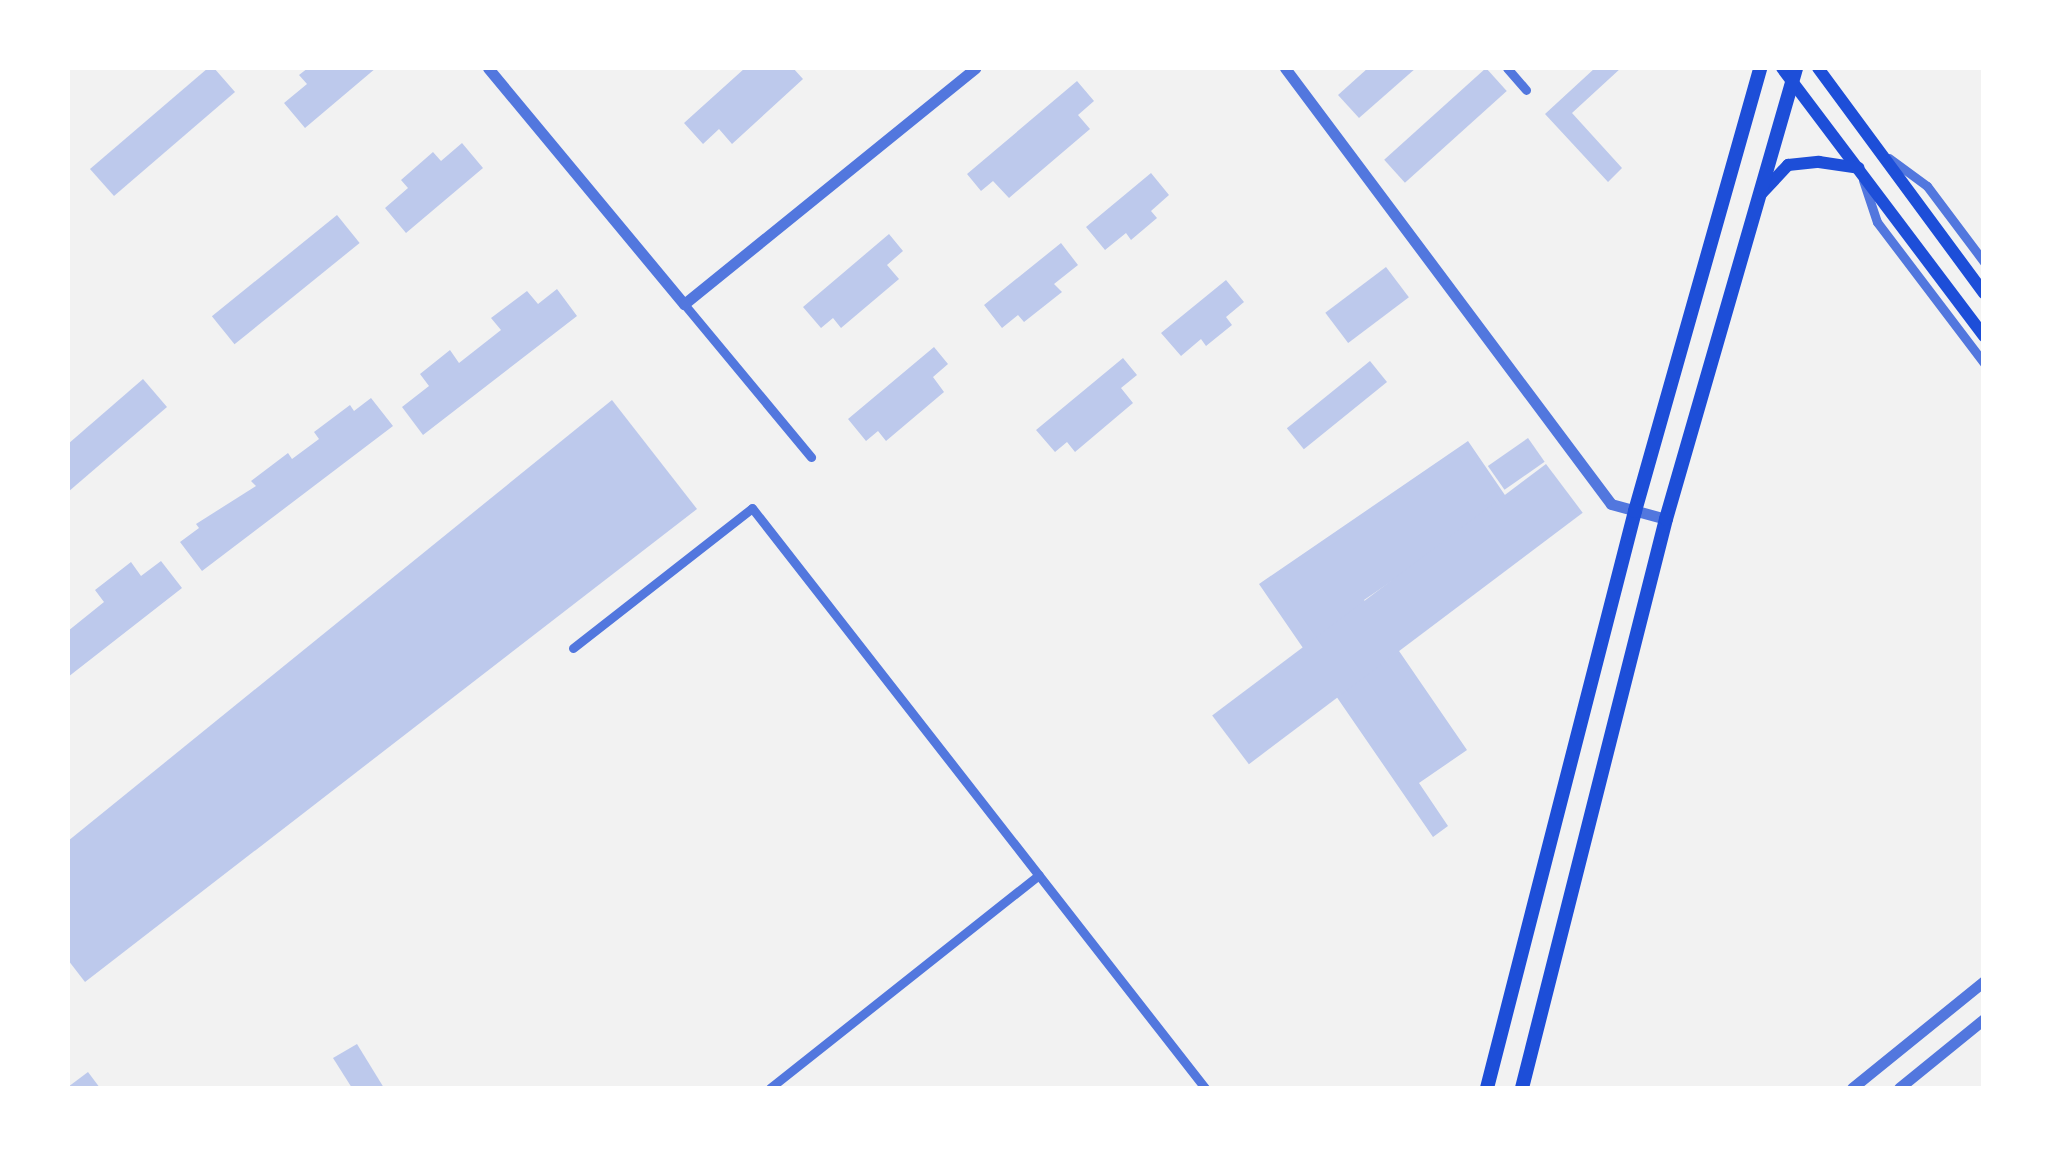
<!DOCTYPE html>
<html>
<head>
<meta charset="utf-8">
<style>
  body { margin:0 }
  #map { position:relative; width:2051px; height:1156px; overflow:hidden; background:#f2f2f2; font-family:"Space Grotesk",sans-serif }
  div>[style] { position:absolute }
  .building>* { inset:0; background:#bdc9ec; transform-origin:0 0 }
  .minor>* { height:9px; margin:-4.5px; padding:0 4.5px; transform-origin:4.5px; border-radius:4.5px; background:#5277de }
  .tertiary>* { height:11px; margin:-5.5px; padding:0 5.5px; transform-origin:5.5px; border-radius:5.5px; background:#5277de }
  .secondary>* { height:12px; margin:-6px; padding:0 6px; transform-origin:6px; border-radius:6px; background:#1d4ed8 }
  .primary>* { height:14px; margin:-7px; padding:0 7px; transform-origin:7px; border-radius:7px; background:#1d4ed8 }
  span { translate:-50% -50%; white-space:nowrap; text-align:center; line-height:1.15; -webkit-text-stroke:10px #fff; paint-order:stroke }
  .frame { position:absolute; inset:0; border:70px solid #fff; pointer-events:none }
</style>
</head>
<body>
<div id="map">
  <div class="building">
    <i style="clip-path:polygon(208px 68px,214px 68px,235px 92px,114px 196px,90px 169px)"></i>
    <i style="clip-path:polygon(308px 68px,376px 68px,305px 128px,284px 103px,307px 84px,299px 75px)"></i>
    <i style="clip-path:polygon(745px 68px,793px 68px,803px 79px,732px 144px,719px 129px,703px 144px,684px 123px)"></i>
    <i style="clip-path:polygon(1368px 68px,1416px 68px,1359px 118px,1338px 95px)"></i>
    <i style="left:1486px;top:68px;width:31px;height:137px;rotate:48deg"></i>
    <i style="clip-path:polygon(1595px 68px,1621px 68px,1572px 113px,1622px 168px,1608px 182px,1545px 114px)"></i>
    <i style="clip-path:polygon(1077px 81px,1094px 101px,1078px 115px,1090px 129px,1009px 198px,993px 181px,981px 191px,967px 174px)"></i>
    <i style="clip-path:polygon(462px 143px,483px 168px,406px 233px,385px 208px,408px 188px,401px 180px,433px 152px,441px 161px)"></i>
    <i style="clip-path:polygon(1151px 173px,1169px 195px,1151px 211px,1157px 218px,1131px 240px,1126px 233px,1105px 250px,1086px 227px)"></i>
    <i style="left:337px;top:215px;width:36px;height:161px;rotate:51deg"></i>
    <i style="clip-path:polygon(889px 234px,903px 251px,887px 265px,899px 279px,841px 328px,833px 318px,821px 328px,803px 307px)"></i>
    <i style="clip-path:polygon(1061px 243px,1078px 265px,1054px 284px,1062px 292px,1024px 322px,1018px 315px,1002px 328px,984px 305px)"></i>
    <i style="left:1386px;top:267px;width:38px;height:76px;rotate:53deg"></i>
    <i style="clip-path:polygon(1226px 280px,1244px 302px,1226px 317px,1232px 325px,1206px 346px,1201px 339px,1181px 356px,1161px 333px)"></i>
    <i style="clip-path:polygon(557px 289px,577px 316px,423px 435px,402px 407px,429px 386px,420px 374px,450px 350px,459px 363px,501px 330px,491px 318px,527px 291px,538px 304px)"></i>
    <i style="clip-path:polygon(934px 347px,948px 364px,933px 377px,944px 392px,886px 441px,878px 431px,866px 441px,848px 419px)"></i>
    <i style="clip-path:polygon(1123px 358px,1137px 375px,1121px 388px,1133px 403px,1075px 452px,1067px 442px,1055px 452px,1036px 430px)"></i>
    <i style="left:1370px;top:361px;width:27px;height:107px;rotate:51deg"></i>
    <i style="clip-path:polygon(143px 379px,167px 407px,68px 492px,68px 444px)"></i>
    <i style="clip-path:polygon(371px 398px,393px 426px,202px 571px,180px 542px,199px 528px,196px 524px,256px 486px,251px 481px,288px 453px,292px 459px,319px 439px,314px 432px,350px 405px,354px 411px)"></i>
    <i style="clip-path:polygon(612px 400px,697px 509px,85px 982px,68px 960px,68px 841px)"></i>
    <i style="left:1528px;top:438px;width:29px;height:49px;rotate:55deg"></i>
    <i style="clip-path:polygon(1468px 441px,1509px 501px,1364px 600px,1467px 750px,1419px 783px,1448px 826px,1433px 837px,1259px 584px)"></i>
    <i style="left:1546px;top:464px;width:61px;height:418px;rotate:53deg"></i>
    <i style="clip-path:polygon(161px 561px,182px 588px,68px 677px,68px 631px,104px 602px,95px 590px,131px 562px,141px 576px)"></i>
    <i style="clip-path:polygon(357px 1044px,384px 1088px,352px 1088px,333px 1058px)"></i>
    <i style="clip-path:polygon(88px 1072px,100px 1088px,68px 1088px,68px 1087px)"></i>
  </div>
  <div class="minor">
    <i style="left:1507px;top:68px;width:29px;rotate:49deg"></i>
    <i style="left:1889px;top:158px;width:47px;rotate:36.4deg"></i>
    <i style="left:1927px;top:186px;width:95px;rotate:53.1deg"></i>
    <i style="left:1863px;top:180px;width:44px;rotate:71.6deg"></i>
    <i style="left:1877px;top:222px;width:177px;rotate:52.8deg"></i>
    <i style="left:684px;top:304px;width:199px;rotate:50.3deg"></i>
    <i style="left:573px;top:648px;width:227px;rotate:-38deg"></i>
    <i style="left:752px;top:508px;width:736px;rotate:52.01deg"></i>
    <i style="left:770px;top:1088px;width:343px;rotate:-38.4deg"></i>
  </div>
  <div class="tertiary">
    <i style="left:488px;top:68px;width:307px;rotate:50.3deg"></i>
    <i style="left:684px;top:304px;width:375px;rotate:-39deg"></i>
    <i style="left:1285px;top:68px;width:544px;rotate:53.21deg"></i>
    <i style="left:1611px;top:504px;width:57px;rotate:15.3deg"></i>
    <i style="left:1852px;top:1088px;width:170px;rotate:-39deg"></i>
    <i style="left:1899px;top:1088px;width:109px;rotate:-39.1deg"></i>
  </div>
  <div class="secondary">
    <i style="left:1782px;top:68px;width:336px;rotate:53deg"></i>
    <i style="left:1818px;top:68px;width:280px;rotate:53.6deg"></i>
    <i style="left:1761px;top:194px;width:40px;rotate:-47deg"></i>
    <i style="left:1788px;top:165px;width:31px;rotate:-6deg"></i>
    <i style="left:1819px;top:162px;width:40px;rotate:8.5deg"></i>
  </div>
  <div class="primary">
    <i style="left:1487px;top:1088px;width:596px;rotate:-75.61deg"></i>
    <i style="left:1635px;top:511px;width:460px;rotate:-74.2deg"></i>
    <i style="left:1522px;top:1088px;width:587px;rotate:-75.8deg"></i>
    <i style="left:1666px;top:519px;width:469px;rotate:-73.9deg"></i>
  </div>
  <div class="frame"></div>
</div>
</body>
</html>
